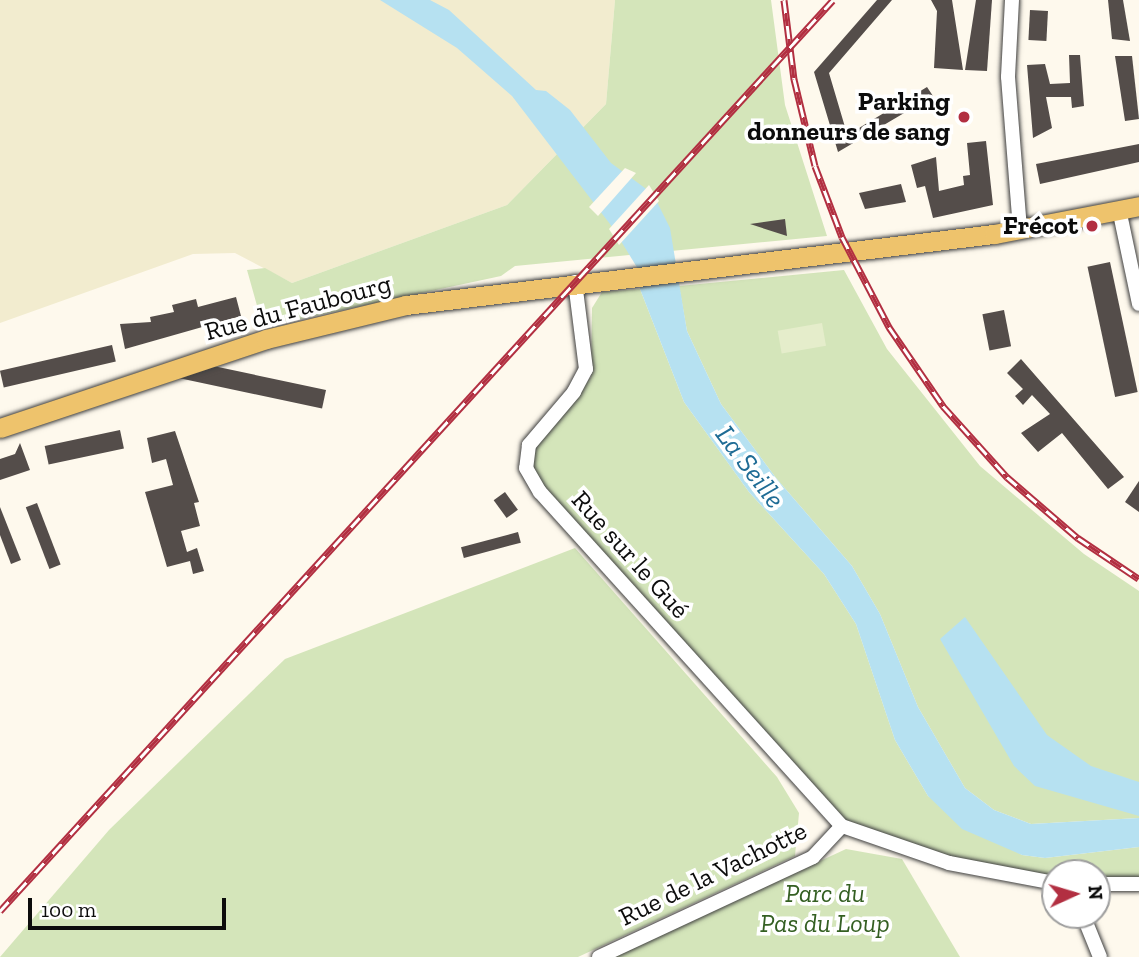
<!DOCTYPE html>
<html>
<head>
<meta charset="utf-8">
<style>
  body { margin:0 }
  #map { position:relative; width:1139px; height:957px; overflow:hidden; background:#fef9ed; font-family:"Zilla Slab",serif }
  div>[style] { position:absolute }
  .farmland>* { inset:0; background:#f2eccf }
  .green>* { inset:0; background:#d4e5ba }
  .pitch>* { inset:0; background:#e5edcb; transform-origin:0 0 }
  .water>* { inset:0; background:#b6e1f1 }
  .pier>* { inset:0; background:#fef9ed }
  .building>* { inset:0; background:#544d4a; transform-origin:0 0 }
  .roads { filter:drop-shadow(0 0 2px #3f3f3f) drop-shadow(0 0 2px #3f3f3f) }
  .minor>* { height:14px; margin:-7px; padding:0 7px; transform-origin:7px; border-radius:7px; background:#fff }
  .major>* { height:19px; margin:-9.5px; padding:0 9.5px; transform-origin:9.5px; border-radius:9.5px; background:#eec36c }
  .rail>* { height:7px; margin-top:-3.5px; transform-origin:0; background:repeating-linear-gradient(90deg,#fff 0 13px,#b22f41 0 26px); box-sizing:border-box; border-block:2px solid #b22f41 }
  .dots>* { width:19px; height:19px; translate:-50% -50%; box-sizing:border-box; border:4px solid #fff; border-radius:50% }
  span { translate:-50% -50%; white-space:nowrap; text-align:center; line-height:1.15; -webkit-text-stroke:7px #fff; paint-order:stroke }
  .poi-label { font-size:26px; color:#0c0c0c; font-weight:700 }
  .right { translate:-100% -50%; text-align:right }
  .street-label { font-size:26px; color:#0c0c0c }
  .park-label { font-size:26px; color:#345f22; font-style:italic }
  .water-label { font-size:28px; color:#1f6c95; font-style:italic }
  .north { position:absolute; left:1041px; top:859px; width:70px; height:70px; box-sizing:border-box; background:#fff; border:2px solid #9e9e9e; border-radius:50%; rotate:86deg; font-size:19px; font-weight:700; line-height:28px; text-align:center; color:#0c0c0c }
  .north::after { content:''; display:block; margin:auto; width:24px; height:32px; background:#b22f41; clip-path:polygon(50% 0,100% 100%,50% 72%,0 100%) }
  .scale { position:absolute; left:28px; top:898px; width:198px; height:32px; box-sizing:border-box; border:4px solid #0c0c0c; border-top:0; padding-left:9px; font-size:21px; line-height:24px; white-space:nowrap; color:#0c0c0c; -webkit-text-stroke:5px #fff; paint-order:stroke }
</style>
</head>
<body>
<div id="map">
  <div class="farmland">
    <i style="clip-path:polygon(0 0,615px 0,606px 104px,507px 205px,292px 283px,235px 253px,193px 254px,0 323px)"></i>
  </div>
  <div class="green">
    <i style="clip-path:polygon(615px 0,771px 0,785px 105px,827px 236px,515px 266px,501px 276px,263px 327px,247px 270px,265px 268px,292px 283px,507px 205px,606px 104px)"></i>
    <i style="clip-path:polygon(844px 270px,887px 349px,980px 466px,1084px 554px,1139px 591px,1139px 818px,1031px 824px,994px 810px,965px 788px,918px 707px,880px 614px,852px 566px,776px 478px,721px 404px,687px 331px,679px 286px)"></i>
    <i style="clip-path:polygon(640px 289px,684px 402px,749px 492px,824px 574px,856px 624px,895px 740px,928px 796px,1022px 855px,1045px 858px,1139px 847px,1139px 878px,1055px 877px,981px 867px,853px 826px,828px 808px,538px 479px,532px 462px,536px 442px,591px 377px,592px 308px,602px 292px)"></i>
    <i style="clip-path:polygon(575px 548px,777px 777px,799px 813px,795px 856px,578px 957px,0 957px,109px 830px,285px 659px)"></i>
    <i style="clip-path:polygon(846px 849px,902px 859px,960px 957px,613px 957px)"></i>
  </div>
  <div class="pitch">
    <i style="left:822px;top:323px;width:23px;height:45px;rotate:80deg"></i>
  </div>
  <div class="water">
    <i style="clip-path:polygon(380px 0,430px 0,449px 10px,536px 90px,546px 91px,570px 110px,611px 163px,653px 194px,670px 228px,687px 331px,721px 404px,776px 478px,852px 566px,880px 614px,918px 707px,965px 788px,994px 810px,1031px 824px,1139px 818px,1139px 847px,1045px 858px,1022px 855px,962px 829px,928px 796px,895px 740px,856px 624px,824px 574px,749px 492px,684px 402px,640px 289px,638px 269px,613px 228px,512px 96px,457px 48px)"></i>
    <i style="clip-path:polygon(965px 617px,1047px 735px,1091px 766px,1139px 782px,1139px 816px,1035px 786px,1014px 766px,940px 639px)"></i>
  </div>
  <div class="pier">
    <i style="clip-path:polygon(625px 168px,636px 173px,598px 216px,589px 207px)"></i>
    <i style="clip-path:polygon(649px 185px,659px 201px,619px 245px,609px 229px)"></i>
  </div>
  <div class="building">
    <i style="clip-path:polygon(877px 0,892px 0,829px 73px,845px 127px,854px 131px,927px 87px,933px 96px,838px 152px,814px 72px)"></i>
    <i style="clip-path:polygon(931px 0,952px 0,963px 70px,934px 68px,937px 11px)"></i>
    <i style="clip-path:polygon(976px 0,992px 0,987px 71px,965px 70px)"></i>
    <i style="clip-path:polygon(1108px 0,1123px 0,1130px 41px,1112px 39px)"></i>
    <i style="left:1030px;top:10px;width:18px;height:30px;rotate:3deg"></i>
    <i style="clip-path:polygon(1069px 55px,1080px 55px,1084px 106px,1072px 108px,1071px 97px,1046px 97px,1052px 128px,1033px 138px,1027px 65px,1045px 64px,1050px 84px,1070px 83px)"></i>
    <i style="clip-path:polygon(1115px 56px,1132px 56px,1139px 119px,1125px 121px)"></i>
    <i style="clip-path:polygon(986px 141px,993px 205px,933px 218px,925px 186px,917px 188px,911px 165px,936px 157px,939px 191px,964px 185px,963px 176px,970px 175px,967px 143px)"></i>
    <i style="clip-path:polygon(1139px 144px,1139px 162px,1040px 184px,1036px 164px)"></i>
    <i style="clip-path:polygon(901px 184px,906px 202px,865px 209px,859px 193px)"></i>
    <i style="clip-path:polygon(785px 219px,787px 236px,750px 224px)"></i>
    <i style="left:1110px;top:262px;width:133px;height:23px;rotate:78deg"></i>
    <i style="clip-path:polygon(236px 297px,241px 316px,125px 349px,120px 324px,151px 322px,150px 317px,174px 312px,172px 305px,196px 299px,198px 307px)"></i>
    <i style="left:1004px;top:310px;width:37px;height:22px;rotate:79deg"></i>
    <i style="left:112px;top:345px;width:17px;height:115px;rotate:77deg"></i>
    <i style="clip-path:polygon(1021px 359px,1124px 477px,1108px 489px,1062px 433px,1038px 452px,1021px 433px,1050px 414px,1032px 395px,1023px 405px,1015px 396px,1023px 389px,1007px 373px)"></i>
    <i style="left:326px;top:390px;width:19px;height:149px;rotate:102deg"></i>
    <i style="left:120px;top:430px;width:19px;height:77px;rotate:78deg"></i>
    <i style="clip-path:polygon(175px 431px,199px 502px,194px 503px,200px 526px,181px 531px,187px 552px,197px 548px,204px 571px,193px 574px,190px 561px,167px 567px,145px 492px,173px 485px,166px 459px,152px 463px,147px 438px)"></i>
    <i style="clip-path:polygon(20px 443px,30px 470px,0 480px,0 459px,15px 454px)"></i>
    <i style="clip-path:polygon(1139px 481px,1139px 512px,1125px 502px)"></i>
    <i style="left:505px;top:492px;width:22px;height:14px;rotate:54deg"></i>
    <i style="left:37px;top:503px;width:66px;height:12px;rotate:69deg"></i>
    <i style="clip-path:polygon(0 507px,21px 560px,11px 564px,0 535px)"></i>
    <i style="left:518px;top:532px;width:11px;height:59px;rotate:75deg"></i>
  </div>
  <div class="roads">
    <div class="minor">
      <i style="left:1012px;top:0;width:77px;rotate:93deg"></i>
      <i style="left:1008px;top:77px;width:153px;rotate:85.5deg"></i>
      <i style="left:1119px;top:209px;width:97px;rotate:78.1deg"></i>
      <i style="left:575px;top:282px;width:88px;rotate:82.8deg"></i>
      <i style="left:586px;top:369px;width:26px;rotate:118deg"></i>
      <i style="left:574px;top:392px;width:70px;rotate:130.3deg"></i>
      <i style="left:529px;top:445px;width:23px;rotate:97deg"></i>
      <i style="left:526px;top:468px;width:28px;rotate:60deg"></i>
      <i style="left:540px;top:492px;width:450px;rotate:47.9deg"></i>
      <i style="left:842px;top:826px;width:113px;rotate:19.1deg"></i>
      <i style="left:949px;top:863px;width:108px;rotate:10.7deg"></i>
      <i style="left:1097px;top:884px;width:42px"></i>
      <i style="left:1083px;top:915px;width:45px;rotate:68deg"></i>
      <i style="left:599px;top:957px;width:236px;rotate:-25deg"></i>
      <i style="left:813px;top:857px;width:42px;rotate:-46.9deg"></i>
    </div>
    <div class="major">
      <i style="left:0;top:428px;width:280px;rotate:-18.5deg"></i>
      <i style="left:266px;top:339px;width:144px;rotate:-13.7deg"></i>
      <i style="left:406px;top:305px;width:592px;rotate:-6.89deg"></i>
      <i style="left:994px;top:234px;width:148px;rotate:-10.9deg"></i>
    </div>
  </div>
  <div class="rail">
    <i style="left:784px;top:0;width:80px;rotate:82.8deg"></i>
    <i style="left:794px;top:79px;width:89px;rotate:76.4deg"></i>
    <i style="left:815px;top:166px;width:76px;rotate:69.2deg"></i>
    <i style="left:842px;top:237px;width:102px;rotate:62.4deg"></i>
    <i style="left:889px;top:327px;width:96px;rotate:55.6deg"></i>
    <i style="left:943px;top:406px;width:96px;rotate:48deg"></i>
    <i style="left:1007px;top:477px;width:94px;rotate:40.7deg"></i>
    <i style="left:1078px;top:538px;width:73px;rotate:33.9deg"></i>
    <i style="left:0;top:911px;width:1234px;rotate:-47.56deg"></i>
  </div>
  <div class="dots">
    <i style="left:964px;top:117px;background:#b22f41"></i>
    <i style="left:1092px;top:226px;background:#b22f41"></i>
  </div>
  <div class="poi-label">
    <span class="right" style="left:950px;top:117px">Parking<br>donneurs de sang</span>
    <span class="right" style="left:1078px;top:226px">Frécot</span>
  </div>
  <div class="street-label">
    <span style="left:298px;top:308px;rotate:-15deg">Rue du Faubourg</span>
    <span style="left:630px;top:555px;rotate:48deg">Rue sur le Gué</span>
    <span style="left:713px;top:874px;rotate:-26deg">Rue de la Vachotte</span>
  </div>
  <div class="park-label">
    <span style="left:825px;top:909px">Parc du<br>Pas du Loup</span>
  </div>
  <div class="water-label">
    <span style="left:750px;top:467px;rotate:53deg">La Seille</span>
  </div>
  <div class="north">N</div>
  <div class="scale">100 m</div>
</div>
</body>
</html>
